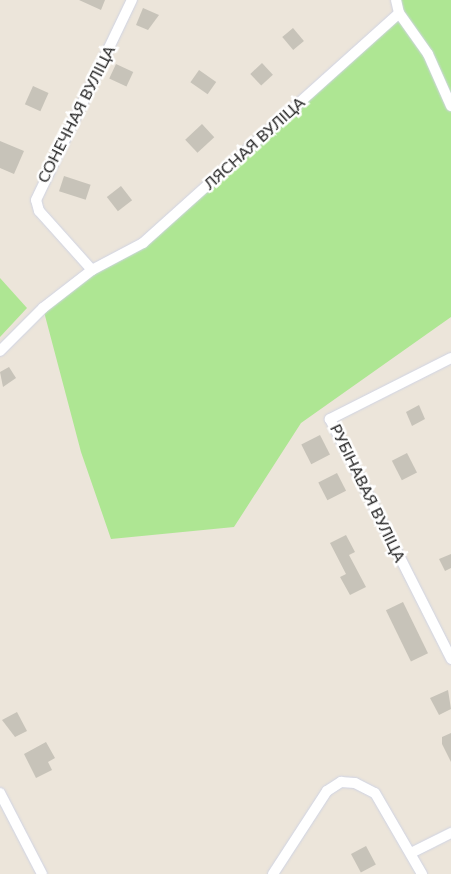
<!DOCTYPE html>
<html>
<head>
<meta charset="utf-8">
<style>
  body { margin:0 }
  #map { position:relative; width:451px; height:874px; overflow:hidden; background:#ece5da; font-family:Lato,sans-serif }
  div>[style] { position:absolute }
  .green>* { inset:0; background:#aee693 }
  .building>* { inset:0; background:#c7c3b9; transform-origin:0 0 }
  .roads { filter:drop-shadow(0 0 1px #cfd3e3) drop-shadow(0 0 1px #cfd3e3) }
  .minor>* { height:10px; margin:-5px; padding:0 5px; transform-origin:5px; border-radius:5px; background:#fff }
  span { translate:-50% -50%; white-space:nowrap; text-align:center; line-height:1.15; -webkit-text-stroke:5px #fff; paint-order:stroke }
  .street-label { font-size:16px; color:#292929 }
</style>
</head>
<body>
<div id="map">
  <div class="green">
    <i style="clip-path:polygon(396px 0,451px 0,451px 317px,301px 423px,234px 527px,111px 539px,81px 452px,43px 308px,92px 270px,143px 243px,399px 13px)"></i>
    <i style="clip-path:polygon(0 278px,27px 308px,0 337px)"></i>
  </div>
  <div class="building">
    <i style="clip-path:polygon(79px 0,105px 0,101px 10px)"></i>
    <i style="clip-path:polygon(143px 8px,159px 15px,148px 30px,136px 25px)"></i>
    <i style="left:293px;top:28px;width:17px;height:14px;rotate:50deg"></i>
    <i style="left:262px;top:63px;width:16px;height:16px;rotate:47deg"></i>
    <i style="left:116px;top:64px;width:19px;height:16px;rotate:25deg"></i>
    <i style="left:199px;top:70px;width:21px;height:15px;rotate:35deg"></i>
    <i style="left:33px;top:86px;width:17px;height:20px;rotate:24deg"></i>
    <i style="left:202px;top:124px;width:18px;height:23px;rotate:47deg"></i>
    <i style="clip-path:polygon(0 141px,24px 151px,14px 174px,0 168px)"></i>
    <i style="left:64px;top:176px;width:28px;height:16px;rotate:18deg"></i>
    <i style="left:121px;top:186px;width:18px;height:18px;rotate:52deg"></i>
    <i style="clip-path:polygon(9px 367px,16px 378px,3px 387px,0 372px)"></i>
    <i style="clip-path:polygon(419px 405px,425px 419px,412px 426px,406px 412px)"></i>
    <i style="left:320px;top:435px;width:22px;height:21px;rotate:63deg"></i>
    <i style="left:407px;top:453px;width:22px;height:17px;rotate:63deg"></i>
    <i style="left:337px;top:473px;width:20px;height:21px;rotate:63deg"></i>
    <i style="clip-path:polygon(346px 535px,355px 552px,349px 555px,366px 587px,350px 595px,340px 577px,346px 574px,330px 543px)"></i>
    <i style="clip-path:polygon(451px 554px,451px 568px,445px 571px,439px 559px)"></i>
    <i style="left:403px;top:602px;width:57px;height:19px;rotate:64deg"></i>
    <i style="clip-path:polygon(448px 690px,451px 709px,439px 715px,430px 698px)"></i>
    <i style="clip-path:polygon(17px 712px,27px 731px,15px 737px,2px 720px)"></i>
    <i style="clip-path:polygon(451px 733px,451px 762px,442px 744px,442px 737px)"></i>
    <i style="clip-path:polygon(46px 742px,55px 758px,48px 762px,52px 770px,36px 778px,24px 754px)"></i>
    <i style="left:366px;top:846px;width:21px;height:17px;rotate:62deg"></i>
  </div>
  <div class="roads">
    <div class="minor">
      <i style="left:399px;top:13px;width:50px;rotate:54.7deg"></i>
      <i style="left:428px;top:54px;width:57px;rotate:66.1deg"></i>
      <i style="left:92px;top:270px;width:79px;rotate:-131.9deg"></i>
      <i style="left:39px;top:211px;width:11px;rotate:-105deg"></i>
      <i style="left:36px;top:200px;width:222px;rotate:-64.4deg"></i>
      <i style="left:0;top:351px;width:61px;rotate:-45deg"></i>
      <i style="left:43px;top:308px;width:62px;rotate:-37.8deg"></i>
      <i style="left:92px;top:270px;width:58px;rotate:-27.9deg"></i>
      <i style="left:143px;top:243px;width:344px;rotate:-41.9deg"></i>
      <i style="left:399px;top:13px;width:13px;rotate:-103deg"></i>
      <i style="left:451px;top:358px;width:136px;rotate:153.2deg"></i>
      <i style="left:330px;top:419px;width:269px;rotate:63.2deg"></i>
      <i style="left:0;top:793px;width:91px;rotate:62.6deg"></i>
      <i style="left:411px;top:853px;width:45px;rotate:-26.6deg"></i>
      <i style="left:273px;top:874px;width:99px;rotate:-57deg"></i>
      <i style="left:327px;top:791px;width:17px;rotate:-33deg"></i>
      <i style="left:341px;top:782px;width:14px;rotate:4deg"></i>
      <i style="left:355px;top:783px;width:22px;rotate:27deg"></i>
      <i style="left:375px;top:793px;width:94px;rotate:59.9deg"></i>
    </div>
  </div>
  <div class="street-label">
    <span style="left:76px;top:114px;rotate:-63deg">СОНЕЧНАЯ ВУЛІЦА</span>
    <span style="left:254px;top:143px;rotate:-42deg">ЛЯСНАЯ ВУЛІЦА</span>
    <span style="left:368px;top:493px;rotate:64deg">РУБІНАВАЯ ВУЛІЦА</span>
  </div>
</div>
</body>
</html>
